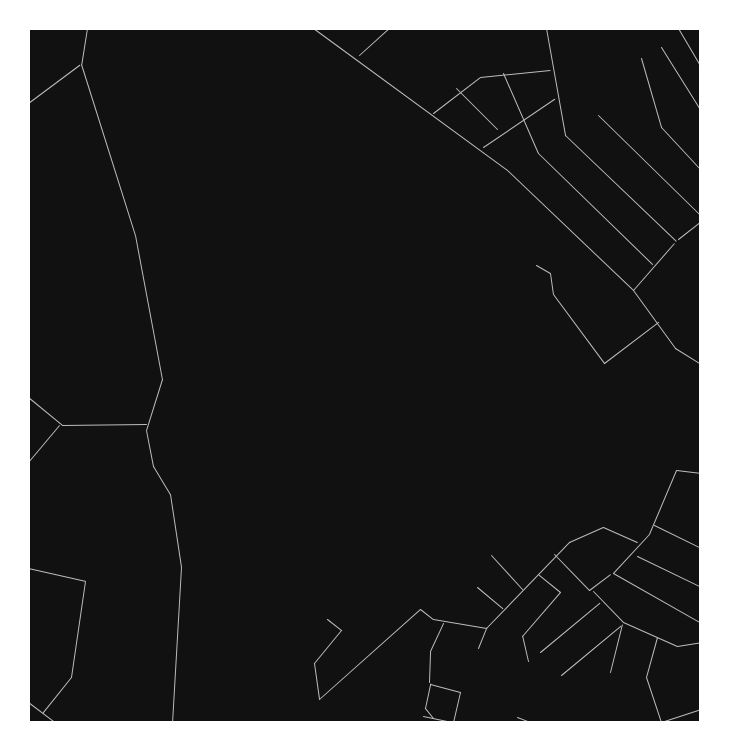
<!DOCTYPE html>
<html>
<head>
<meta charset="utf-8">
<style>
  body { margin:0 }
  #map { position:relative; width:729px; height:751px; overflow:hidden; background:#111; font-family:Commissioner,sans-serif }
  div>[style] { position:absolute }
  .minor>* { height:1px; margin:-0.5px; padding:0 0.5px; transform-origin:0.5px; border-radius:0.5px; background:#bcbcbc }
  span { translate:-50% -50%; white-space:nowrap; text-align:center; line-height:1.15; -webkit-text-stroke:8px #fff; paint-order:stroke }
  .frame { position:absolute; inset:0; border:30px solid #fff; pointer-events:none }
</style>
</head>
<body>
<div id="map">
  <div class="minor">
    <i style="left:87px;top:28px;width:36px;rotate:99deg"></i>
    <i style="left:81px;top:64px;width:179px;rotate:72.5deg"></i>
    <i style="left:135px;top:235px;width:147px;rotate:79.4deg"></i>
    <i style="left:162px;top:379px;width:53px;rotate:107.4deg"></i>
    <i style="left:146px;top:430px;width:37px;rotate:79deg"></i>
    <i style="left:153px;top:466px;width:33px;rotate:59deg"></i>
    <i style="left:170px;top:494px;width:74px;rotate:81.4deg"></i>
    <i style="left:181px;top:567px;width:156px;rotate:93.3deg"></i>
    <i style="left:313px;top:28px;width:239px;rotate:36.2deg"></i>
    <i style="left:506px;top:169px;width:175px;rotate:43.6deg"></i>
    <i style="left:633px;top:290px;width:72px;rotate:54.1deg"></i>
    <i style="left:675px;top:348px;width:31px;rotate:32deg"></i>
    <i style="left:546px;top:28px;width:109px;rotate:79.9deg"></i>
    <i style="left:565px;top:135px;width:153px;rotate:43.7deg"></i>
    <i style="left:678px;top:28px;width:45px;rotate:59.5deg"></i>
    <i style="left:661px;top:47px;width:75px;rotate:58deg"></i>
    <i style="left:359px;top:55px;width:40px;rotate:-42deg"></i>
    <i style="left:641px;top:58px;width:72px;rotate:73.8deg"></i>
    <i style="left:661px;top:127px;width:59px;rotate:47.1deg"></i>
    <i style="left:503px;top:73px;width:87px;rotate:66.4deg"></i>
    <i style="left:538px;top:153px;width:159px;rotate:44.2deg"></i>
    <i style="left:456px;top:88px;width:58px;rotate:45deg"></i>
    <i style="left:28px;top:103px;width:64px;rotate:-36.7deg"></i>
    <i style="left:433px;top:113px;width:59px;rotate:-37.5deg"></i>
    <i style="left:480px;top:77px;width:70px;rotate:-5.7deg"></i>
    <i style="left:598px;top:115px;width:144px;rotate:44.4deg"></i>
    <i style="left:483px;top:147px;width:86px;rotate:-34.1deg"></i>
    <i style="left:678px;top:239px;width:29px;rotate:-38deg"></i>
    <i style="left:536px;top:265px;width:16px;rotate:30deg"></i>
    <i style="left:550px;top:273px;width:21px;rotate:82deg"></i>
    <i style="left:553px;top:294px;width:86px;rotate:53.5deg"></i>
    <i style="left:604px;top:363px;width:68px;rotate:-37.2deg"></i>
    <i style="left:633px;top:290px;width:62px;rotate:-48.9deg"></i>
    <i style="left:28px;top:397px;width:44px;rotate:39.5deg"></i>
    <i style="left:62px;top:425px;width:84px;rotate:-0.7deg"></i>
    <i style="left:28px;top:462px;width:48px;rotate:-50deg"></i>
    <i style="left:701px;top:473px;width:25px;rotate:-173deg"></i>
    <i style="left:676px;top:470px;width:69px;rotate:112.9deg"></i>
    <i style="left:649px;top:534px;width:53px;rotate:132.7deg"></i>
    <i style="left:613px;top:573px;width:101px;rotate:29.6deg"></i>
    <i style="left:654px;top:525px;width:52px;rotate:26.1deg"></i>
    <i style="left:554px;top:554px;width:50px;rotate:45.8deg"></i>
    <i style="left:589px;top:590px;width:26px;rotate:-37deg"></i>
    <i style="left:491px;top:555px;width:46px;rotate:47.6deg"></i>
    <i style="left:637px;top:556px;width:71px;rotate:25.8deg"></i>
    <i style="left:28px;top:568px;width:58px;rotate:12.8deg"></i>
    <i style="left:85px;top:581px;width:97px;rotate:98.3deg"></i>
    <i style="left:71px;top:677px;width:45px;rotate:128.7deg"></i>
    <i style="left:477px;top:587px;width:33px;rotate:40deg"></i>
    <i style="left:593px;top:591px;width:43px;rotate:45.9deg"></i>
    <i style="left:623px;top:622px;width:59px;rotate:24deg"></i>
    <i style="left:677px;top:646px;width:24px;rotate:-9deg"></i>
    <i style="left:327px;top:619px;width:18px;rotate:38deg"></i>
    <i style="left:341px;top:630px;width:43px;rotate:129.3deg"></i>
    <i style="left:314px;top:663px;width:36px;rotate:82deg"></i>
    <i style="left:319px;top:699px;width:135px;rotate:-41.7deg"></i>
    <i style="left:420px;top:609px;width:16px;rotate:38deg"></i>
    <i style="left:433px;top:619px;width:54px;rotate:9.6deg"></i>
    <i style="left:657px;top:637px;width:41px;rotate:105.4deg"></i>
    <i style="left:646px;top:677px;width:47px;rotate:71.6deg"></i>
    <i style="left:478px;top:648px;width:22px;rotate:-68deg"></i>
    <i style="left:486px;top:628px;width:120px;rotate:-46deg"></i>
    <i style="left:569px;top:542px;width:37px;rotate:-24deg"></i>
    <i style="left:603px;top:527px;width:37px;rotate:24deg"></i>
    <i style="left:540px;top:652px;width:77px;rotate:-39.7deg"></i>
    <i style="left:528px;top:661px;width:26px;rotate:-103deg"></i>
    <i style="left:522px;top:636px;width:58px;rotate:-49.2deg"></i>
    <i style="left:560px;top:592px;width:28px;rotate:-141deg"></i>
    <i style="left:610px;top:672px;width:49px;rotate:-76deg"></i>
    <i style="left:561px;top:675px;width:77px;rotate:-39.7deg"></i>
    <i style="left:429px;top:682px;width:31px;rotate:-88deg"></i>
    <i style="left:430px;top:651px;width:31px;rotate:-65deg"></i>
    <i style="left:28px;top:702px;width:35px;rotate:37deg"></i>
    <i style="left:423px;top:716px;width:29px;rotate:12deg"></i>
    <i style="left:517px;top:717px;width:17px;rotate:21deg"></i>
    <i style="left:433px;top:718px;width:13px;rotate:-129deg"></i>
    <i style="left:425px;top:708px;width:25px;rotate:-78deg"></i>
    <i style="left:430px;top:684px;width:31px;rotate:15deg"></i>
    <i style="left:460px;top:692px;width:32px;rotate:103deg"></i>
    <i style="left:658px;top:723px;width:45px;rotate:-18deg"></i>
  </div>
  <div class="frame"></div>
</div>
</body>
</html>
